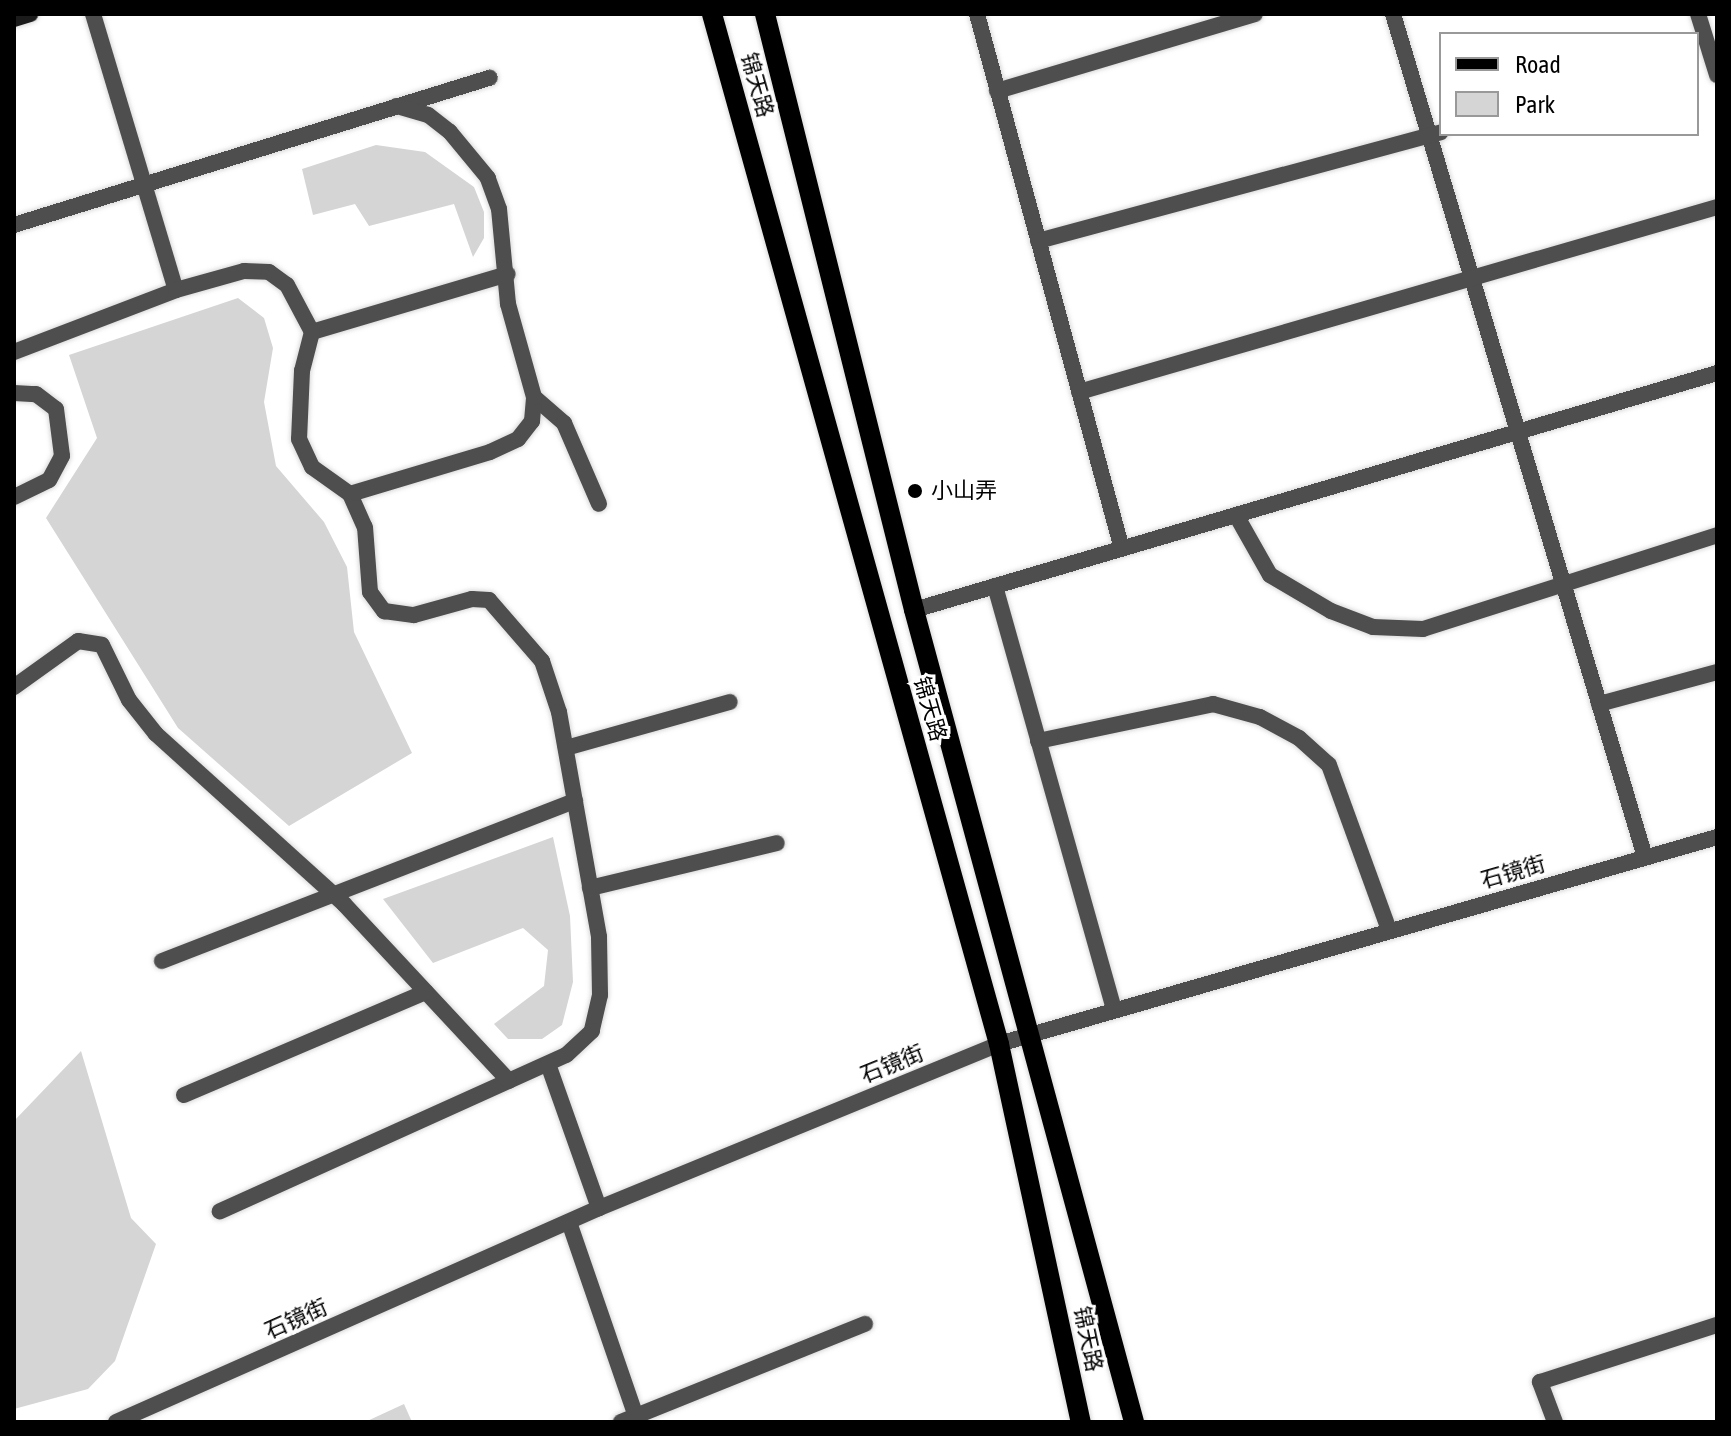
<!DOCTYPE html>
<html>
<head>
<meta charset="utf-8">
<style>
  body { margin:0 }
  #map { position:relative; width:1731px; height:1436px; overflow:hidden; background:#fff; font-family:"Asap Condensed","Noto Sans SC",sans-serif }
  div>[style] { position:absolute }
  .green>* { inset:0; background:#d5d5d5 }
  .roads { filter:drop-shadow(0 0 2px #dbdbdb) drop-shadow(0 0 2px #dbdbdb) }
  .service>* { height:16px; margin:-8px; padding:0 8px; transform-origin:8px; border-radius:8px; background:#4e4e4e }
  .tertiary>* { height:16px; margin:-8px; padding:0 8px; transform-origin:8px; border-radius:8px; background:#4e4e4e }
  .secondary>* { height:16px; margin:-8px; padding:0 8px; transform-origin:8px; border-radius:8px; background:#1b1b1b }
  .primary>* { height:20px; margin:-10px; padding:0 10px; transform-origin:10px; border-radius:10px; background:#000 }
  .dots>* { width:22px; height:22px; translate:-50% -50%; box-sizing:border-box; border:4px solid #fff; border-radius:50% }
  span { translate:-50% -50%; white-space:nowrap; text-align:center; line-height:1.15; -webkit-text-stroke:6px #fff; paint-order:stroke }
  .street-label { font-size:22px; color:#000 }
  .poi-label { font-size:22px; color:#000 }
  .left { translate:0 -50%; text-align:left }
  .frame { position:absolute; inset:0; border:16px solid #000; pointer-events:none }
  .legend { position:absolute; left:1439px; top:32px; width:260px; height:104px; box-sizing:border-box; background:#fff; border:2px solid #999; margin:0; padding:10px 14px; list-style:none; font-size:24px; color:#000 }
  .legend li { display:flex; align-items:center; gap:16px; height:40px }
  .legend b { width:40px; border:2px solid #999 }
</style>
</head>
<body>
<div id="map">
  <div class="green">
    <i style="clip-path:polygon(376px 145px,425px 152px,474px 187px,484px 212px,484px 238px,473px 257px,454px 204px,369px 226px,355px 204px,313px 215px,302px 169px)"></i>
    <i style="clip-path:polygon(238px 298px,264px 318px,273px 348px,264px 402px,276px 466px,324px 522px,347px 567px,354px 632px,412px 753px,289px 826px,178px 728px,46px 518px,97px 438px,69px 355px)"></i>
    <i style="clip-path:polygon(553px 837px,570px 916px,573px 982px,562px 1025px,542px 1039px,508px 1039px,494px 1024px,544px 986px,548px 950px,523px 928px,433px 963px,383px 899px)"></i>
    <i style="clip-path:polygon(81px 1051px,131px 1218px,156px 1244px,115px 1361px,88px 1389px,14px 1409px,14px 1121px)"></i>
    <i style="clip-path:polygon(404px 1404px,412px 1422px,365px 1422px)"></i>
  </div>
  <div class="roads">
    <div class="service">
      <i style="left:93px;top:14px;width:288px;rotate:73.3deg"></i>
      <i style="left:977px;top:14px;width:554px;rotate:74.84deg"></i>
      <i style="left:1393px;top:14px;width:880px;rotate:73.36deg"></i>
      <i style="left:1698px;top:14px;width:64px;rotate:72.7deg"></i>
      <i style="left:997px;top:91px;width:269px;rotate:-16.6deg"></i>
      <i style="left:14px;top:225px;width:498px;rotate:-17.2deg"></i>
      <i style="left:1038px;top:241px;width:417px;rotate:-15.1deg"></i>
      <i style="left:312px;top:332px;width:204px;rotate:-16.5deg"></i>
      <i style="left:14px;top:352px;width:173px;rotate:-20.9deg"></i>
      <i style="left:176px;top:290px;width:71px;rotate:-15.6deg"></i>
      <i style="left:244px;top:271px;width:25px;rotate:2deg"></i>
      <i style="left:269px;top:272px;width:22px;rotate:36deg"></i>
      <i style="left:287px;top:285px;width:53px;rotate:62deg"></i>
      <i style="left:312px;top:332px;width:40px;rotate:104.4deg"></i>
      <i style="left:302px;top:371px;width:68px;rotate:92.5deg"></i>
      <i style="left:299px;top:439px;width:31px;rotate:65deg"></i>
      <i style="left:312px;top:467px;width:47px;rotate:35.4deg"></i>
      <i style="left:350px;top:494px;width:36px;rotate:66deg"></i>
      <i style="left:365px;top:527px;width:65px;rotate:85.6deg"></i>
      <i style="left:370px;top:592px;width:24px;rotate:54deg"></i>
      <i style="left:384px;top:611px;width:30px;rotate:8deg"></i>
      <i style="left:414px;top:615px;width:60px;rotate:-15.4deg"></i>
      <i style="left:472px;top:599px;width:17px;rotate:3deg"></i>
      <i style="left:489px;top:600px;width:81px;rotate:49deg"></i>
      <i style="left:542px;top:661px;width:54px;rotate:71.6deg"></i>
      <i style="left:559px;top:712px;width:229px;rotate:79.9deg"></i>
      <i style="left:599px;top:937px;width:58px;rotate:89deg"></i>
      <i style="left:600px;top:995px;width:37px;rotate:103deg"></i>
      <i style="left:592px;top:1031px;width:35px;rotate:137deg"></i>
      <i style="left:566px;top:1055px;width:380px;rotate:155.7deg"></i>
      <i style="left:1079px;top:392px;width:664px;rotate:-16.17deg"></i>
      <i style="left:14px;top:393px;width:22px;rotate:3deg"></i>
      <i style="left:36px;top:394px;width:25px;rotate:37deg"></i>
      <i style="left:56px;top:409px;width:47px;rotate:82.7deg"></i>
      <i style="left:62px;top:456px;width:27px;rotate:118deg"></i>
      <i style="left:49px;top:480px;width:39px;rotate:154deg"></i>
      <i style="left:534px;top:397px;width:40px;rotate:41deg"></i>
      <i style="left:564px;top:423px;width:88px;rotate:66.6deg"></i>
      <i style="left:350px;top:494px;width:146px;rotate:-16.7deg"></i>
      <i style="left:490px;top:452px;width:31px;rotate:-25deg"></i>
      <i style="left:518px;top:439px;width:23px;rotate:-52deg"></i>
      <i style="left:532px;top:421px;width:24px;rotate:-85deg"></i>
      <i style="left:534px;top:397px;width:97px;rotate:-105.6deg"></i>
      <i style="left:508px;top:304px;width:95px;rotate:-95.4deg"></i>
      <i style="left:499px;top:209px;width:33px;rotate:-110deg"></i>
      <i style="left:488px;top:178px;width:60px;rotate:-129.6deg"></i>
      <i style="left:450px;top:132px;width:28px;rotate:-142deg"></i>
      <i style="left:428px;top:115px;width:33px;rotate:-164deg"></i>
      <i style="left:1236px;top:515px;width:69px;rotate:60.5deg"></i>
      <i style="left:1270px;top:575px;width:71px;rotate:30.5deg"></i>
      <i style="left:1331px;top:611px;width:45px;rotate:20.9deg"></i>
      <i style="left:1373px;top:627px;width:50px;rotate:2.3deg"></i>
      <i style="left:1423px;top:629px;width:309px;rotate:-17.7deg"></i>
      <i style="left:995px;top:586px;width:439px;rotate:74.3deg"></i>
      <i style="left:914px;top:610px;width:837px;rotate:-16.44deg"></i>
      <i style="left:14px;top:687px;width:79px;rotate:-35.7deg"></i>
      <i style="left:78px;top:641px;width:24px;rotate:9deg"></i>
      <i style="left:102px;top:645px;width:61px;rotate:63.9deg"></i>
      <i style="left:129px;top:700px;width:43px;rotate:51.5deg"></i>
      <i style="left:156px;top:734px;width:253px;rotate:42.1deg"></i>
      <i style="left:344px;top:904px;width:242px;rotate:47deg"></i>
      <i style="left:1599px;top:704px;width:122px;rotate:-15.2deg"></i>
      <i style="left:1038px;top:741px;width:179px;rotate:-11.9deg"></i>
      <i style="left:1213px;top:704px;width:49px;rotate:15.5deg"></i>
      <i style="left:1260px;top:717px;width:44px;rotate:28.3deg"></i>
      <i style="left:1299px;top:738px;width:40px;rotate:42deg"></i>
      <i style="left:1329px;top:765px;width:176px;rotate:70deg"></i>
      <i style="left:566px;top:748px;width:170px;rotate:-15.7deg"></i>
      <i style="left:590px;top:888px;width:192px;rotate:-13.5deg"></i>
      <i style="left:162px;top:961px;width:443px;rotate:-21.2deg"></i>
      <i style="left:548px;top:1064px;width:153px;rotate:70.5deg"></i>
      <i style="left:184px;top:1095px;width:263px;rotate:-23.1deg"></i>
      <i style="left:569px;top:1222px;width:212px;rotate:71deg"></i>
      <i style="left:621px;top:1422px;width:263px;rotate:-21.9deg"></i>
      <i style="left:1555px;top:1422px;width:43px;rotate:-110.6deg"></i>
      <i style="left:1540px;top:1382px;width:186px;rotate:-17.9deg"></i>
    </div>
    <div class="tertiary">
      <i style="left:116px;top:1422px;width:528px;rotate:-23.9deg"></i>
      <i style="left:599px;top:1208px;width:432px;rotate:-22.3deg"></i>
      <i style="left:999px;top:1044px;width:747px;rotate:-16.08deg"></i>
    </div>
    <div class="secondary">
      <i style="left:14px;top:19px;width:17px;rotate:-17deg"></i>
    </div>
    <div class="primary">
      <i style="left:712px;top:14px;width:1069px;rotate:74.43deg"></i>
      <i style="left:999px;top:1044px;width:387px;rotate:77.8deg"></i>
      <i style="left:765px;top:14px;width:614px;rotate:75.96deg"></i>
      <i style="left:914px;top:610px;width:841px;rotate:74.84deg"></i>
    </div>
  </div>
  <div class="dots">
    <i style="left:915px;top:491px;background:#000"></i>
  </div>
  <div class="street-label">
    <span style="left:757px;top:85px;rotate:74deg">锦天路</span>
    <span style="left:930px;top:709px;rotate:74deg">锦天路</span>
    <span style="left:1513px;top:872px;rotate:-16deg">石镜街</span>
    <span style="left:892px;top:1064px;rotate:-22deg">石镜街</span>
    <span style="left:296px;top:1319px;rotate:-24deg">石镜街</span>
    <span style="left:1088px;top:1339px;rotate:78deg">锦天路</span>
  </div>
  <div class="poi-label">
    <span class="left" style="left:931px;top:491px">小山弄</span>
  </div>
  <div class="frame"></div>
  <ul class="legend">
  <li><b style="height:10px;background:#000"></b>Road</li>
  <li><b style="height:22px;background:#d5d5d5"></b>Park</li>
  </ul>
</div>
</body>
</html>
